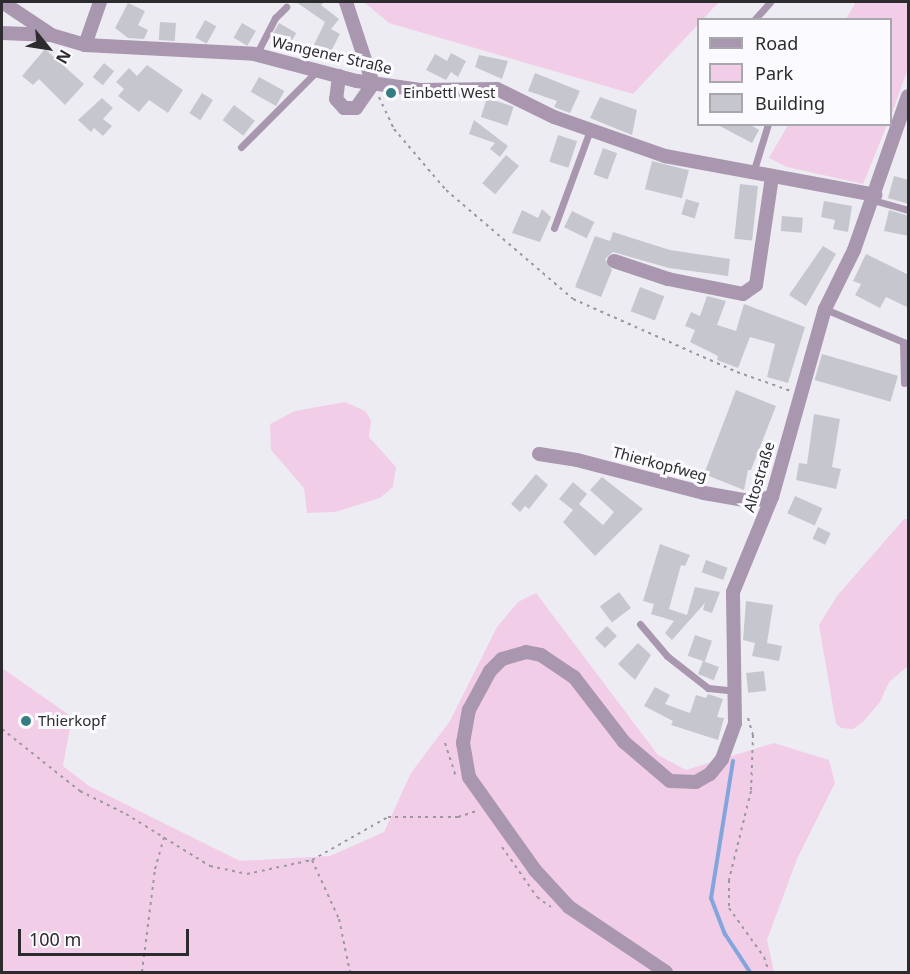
<!DOCTYPE html>
<html>
<head>
<meta charset="utf-8">
<style>
  body { margin:0 }
  #map { position:relative; width:910px; height:974px; overflow:hidden; background:#eeecf3; font-family:"Noto Sans",sans-serif }
  div>[style] { position:absolute }
  .green>* { inset:0; background:#f2cde7 }
  .stream>* { height:4px; margin:-2px; padding:0 2px; transform-origin:2px; border-radius:2px; background:#83a5dc }
  .building>* { inset:0; background:#c6c7ce; transform-origin:0 0 }
  .path>* { height:2px; margin-top:-1px; transform-origin:0; background:repeating-linear-gradient(90deg,#9b999e 0 3px,transparent 0 7.5px) }
  .lane>* { height:7px; margin:-3.5px; padding:0 3.5px; transform-origin:3.5px; border-radius:3.5px; background:#a997af }
  .street>* { height:14px; margin:-7px; padding:0 7px; transform-origin:7px; border-radius:7px; background:#a997af }
  .dots>* { width:16px; height:16px; translate:-50% -50%; box-sizing:border-box; border:3px solid #fbfafe; border-radius:50% }
  span { translate:-50% -50%; white-space:nowrap; text-align:center; line-height:1.15; -webkit-text-stroke:6px #fbfafe; paint-order:stroke }
  .street-label { font-size:15px; color:#2c2b2e }
  .poi-label { font-size:15px; color:#2c2b2e }
  .left { translate:0 -50%; text-align:left }
  .frame { position:absolute; inset:0; border:3px solid #2c2b2e; pointer-events:none }
  .legend { position:absolute; left:697px; top:18px; width:195px; height:108px; box-sizing:border-box; background:#fbfafe; border:2px solid #a8a7ab; margin:0; padding:8px 10px; list-style:none; font-size:18px; color:#2c2b2e }
  .legend li { display:flex; align-items:center; gap:12px; height:30px }
  .legend b { width:30px; border:2px solid #a8a7ab }
  .north { position:absolute; left:18px; top:18px; width:60px; height:60px; -webkit-text-stroke:4px #fbfafe; paint-order:stroke; rotate:120deg; font-size:16px; font-weight:700; line-height:24px; text-align:center; color:#2c2b2e }
  .north::after { content:''; display:block; margin:auto; width:21px; height:27px; background:#2c2b2e; clip-path:polygon(50% 0,100% 100%,50% 72%,0 100%) }
  .scale { position:absolute; left:18px; top:929px; width:171px; height:27px; box-sizing:border-box; border:3px solid #2c2b2e; border-top:0; padding-left:8px; font-size:18px; line-height:21px; white-space:nowrap; color:#2c2b2e; -webkit-text-stroke:4px #fbfafe; paint-order:stroke }
</style>
</head>
<body>
<div id="map">
  <div class="green">
    <i style="clip-path:polygon(364px 2px,719px 2px,633px 94px,389px 23px)"></i>
    <i style="clip-path:polygon(856px 2px,908px 2px,908px 68px,891px 116px,890px 20px,846px 19px)"></i>
    <i style="clip-path:polygon(788px 125px,788px 124px,887px 125px,863px 184px,787px 167px,769px 158px)"></i>
    <i style="clip-path:polygon(345px 402px,365px 411px,371px 420px,369px 437px,396px 467px,393px 487px,380px 498px,335px 512px,307px 513px,304px 488px,271px 450px,270px 424px,295px 411px)"></i>
    <i style="clip-path:polygon(904px 519px,908px 519px,908px 666px,889px 682px,880px 702px,863px 722px,853px 729px,841px 728px,836px 724px,819px 625px,837px 596px)"></i>
    <i style="clip-path:polygon(536px 593px,658px 755px,686px 770px,774px 743px,829px 760px,835px 783px,797px 859px,767px 940px,774px 972px,2px 972px,2px 668px,72px 717px,63px 766px,89px 786px,240px 861px,330px 856px,384px 832px,411px 773px,450px 721px,497px 627px,518px 602px)"></i>
  </div>
  <div class="stream">
    <i style="left:733px;top:761px;width:139px;rotate:99.1deg"></i>
    <i style="left:711px;top:898px;width:39px;rotate:69deg"></i>
    <i style="left:725px;top:934px;width:45px;rotate:56.7deg"></i>
  </div>
  <div class="building">
    <i style="clip-path:polygon(296px 2px,324px 2px,321px 5px,339px 19px,331px 29px,340px 34px,326px 61px,310px 53px,325px 22px)"></i>
    <i style="clip-path:polygon(128px 3px,145px 11px,138px 25px,148px 30px,144px 39px,128px 38px,115px 28px)"></i>
    <i style="left:205px;top:20px;width:13px;height:20px;rotate:29deg"></i>
    <i style="left:160px;top:22px;width:16px;height:18px;rotate:4deg"></i>
    <i style="left:242px;top:23px;width:16px;height:17px;rotate:30deg"></i>
    <i style="left:279px;top:23px;width:20px;height:18px;rotate:30deg"></i>
    <i style="clip-path:polygon(45px 49px,84px 84px,65px 105px,39px 79px,33px 85px,22px 76px)"></i>
    <i style="clip-path:polygon(451px 53px,466px 61px,458px 77px,451px 72px,446px 80px,426px 70px,435px 54px,447px 61px)"></i>
    <i style="clip-path:polygon(479px 55px,508px 61px,502px 79px,475px 67px)"></i>
    <i style="left:104px;top:63px;width:13px;height:18px;rotate:39deg"></i>
    <i style="clip-path:polygon(147px 65px,183px 90px,168px 113px,149px 100px,139px 112px,118px 96px,124px 89px,116px 82px,129px 68px,137px 76px)"></i>
    <i style="clip-path:polygon(535px 73px,580px 91px,570px 113px,554px 107px,557px 101px,528px 91px)"></i>
    <i style="left:259px;top:77px;width:29px;height:17px;rotate:29deg"></i>
    <i style="left:202px;top:93px;width:13px;height:24px;rotate:32deg"></i>
    <i style="clip-path:polygon(600px 97px,637px 110px,632px 135px,590px 118px)"></i>
    <i style="clip-path:polygon(102px 98px,113px 108px,103px 119px,112px 126px,103px 136px,94px 128px,91px 132px,78px 120px)"></i>
    <i style="left:487px;top:98px;width:28px;height:20px;rotate:18deg"></i>
    <i style="left:234px;top:105px;width:26px;height:19px;rotate:37deg"></i>
    <i style="clip-path:polygon(474px 120px,508px 146px,500px 157px,490px 149px,495px 143px,469px 134px)"></i>
    <i style="clip-path:polygon(716px 124px,749px 124px,759px 130px,752px 143px)"></i>
    <i style="left:558px;top:135px;width:20px;height:28px;rotate:18deg"></i>
    <i style="left:603px;top:148px;width:15px;height:28px;rotate:20deg"></i>
    <i style="left:506px;top:155px;width:17px;height:37px;rotate:40deg"></i>
    <i style="left:652px;top:161px;width:38px;height:29px;rotate:14deg"></i>
    <i style="clip-path:polygon(894px 176px,909px 180px,909px 204px,888px 198px)"></i>
    <i style="left:740px;top:184px;width:18px;height:55px;rotate:6deg"></i>
    <i style="left:686px;top:199px;width:14px;height:16px;rotate:17deg"></i>
    <i style="clip-path:polygon(824px 201px,852px 206px,848px 232px,833px 229px,835px 220px,821px 217px)"></i>
    <i style="clip-path:polygon(542px 209px,551px 217px,540px 242px,512px 233px,522px 210px,538px 218px)"></i>
    <i style="clip-path:polygon(889px 210px,909px 216px,909px 236px,884px 231px)"></i>
    <i style="left:572px;top:211px;width:25px;height:18px;rotate:26deg"></i>
    <i style="left:782px;top:216px;width:21px;height:15px;rotate:5deg"></i>
    <i style="clip-path:polygon(613px 232px,670px 250px,730px 259px,728px 276px,669px 268px,613px 252px,605px 259px,612px 270px,601px 297px,575px 287px,595px 236px,610px 241px)"></i>
    <i style="clip-path:polygon(823px 246px,836px 254px,806px 306px,789px 295px)"></i>
    <i style="clip-path:polygon(866px 254px,909px 275px,909px 308px,886px 297px,880px 308px,855px 295px,861px 284px,853px 281px)"></i>
    <i style="left:640px;top:287px;width:26px;height:26px;rotate:21deg"></i>
    <i style="clip-path:polygon(707px 296px,726px 301px,717px 325px,736px 331px,744px 304px,805px 327px,788px 383px,767px 377px,775px 344px,750px 337px,738px 368px,717px 360px,718px 356px,690px 342px,695px 330px,685px 326px,691px 312px,700px 316px)"></i>
    <i style="left:822px;top:354px;width:79px;height:27px;rotate:16deg"></i>
    <i style="clip-path:polygon(736px 390px,776px 406px,751px 470px,748px 470px,744px 490px,704px 474px)"></i>
    <i style="clip-path:polygon(814px 414px,840px 419px,832px 467px,841px 469px,836px 489px,796px 480px,799px 463px,807px 464px)"></i>
    <i style="clip-path:polygon(536px 474px,548px 485px,529px 509px,525px 506px,520px 512px,511px 504px)"></i>
    <i style="clip-path:polygon(602px 477px,643px 509px,595px 556px,563px 522px,573px 510px,559px 499px,573px 482px,587px 494px,579px 504px,603px 525px,614px 512px,590px 490px)"></i>
    <i style="left:795px;top:496px;width:30px;height:19px;rotate:24deg"></i>
    <i style="left:818px;top:527px;width:14px;height:13px;rotate:25deg"></i>
    <i style="clip-path:polygon(660px 544px,690px 555px,685px 566px,681px 565px,669px 609px,687px 615px,695px 587px,720px 592px,712px 613px,703px 610px,705px 603px,672px 640px,665px 633px,674px 621px,651px 614px,654px 604px,643px 601px)"></i>
    <i style="left:706px;top:560px;width:23px;height:13px;rotate:20deg"></i>
    <i style="left:619px;top:592px;width:20px;height:24px;rotate:53deg"></i>
    <i style="clip-path:polygon(746px 601px,773px 605px,767px 643px,782px 646px,779px 661px,752px 656px,755px 643px,743px 640px)"></i>
    <i style="left:607px;top:626px;width:14px;height:17px;rotate:45deg"></i>
    <i style="left:695px;top:635px;width:18px;height:22px;rotate:19deg"></i>
    <i style="clip-path:polygon(638px 643px,651px 655px,635px 680px,618px 664px)"></i>
    <i style="left:703px;top:661px;width:17px;height:14px;rotate:21deg"></i>
    <i style="left:764px;top:671px;width:20px;height:18px;rotate:84deg"></i>
    <i style="clip-path:polygon(655px 687px,670px 695px,665px 704px,690px 713px,696px 695px,706px 698px,708px 694px,723px 699px,717px 717px,724px 718px,718px 740px,671px 725px,673px 721px,644px 706px)"></i>
  </div>
  <div class="path">
    <i style="left:379px;top:97px;width:35px;rotate:65deg"></i>
    <i style="left:394px;top:129px;width:80px;rotate:49.6deg"></i>
    <i style="left:446px;top:190px;width:167px;rotate:40.6deg"></i>
    <i style="left:573px;top:299px;width:180px;rotate:24deg"></i>
    <i style="left:737px;top:372px;width:57px;rotate:19.4deg"></i>
    <i style="left:748px;top:718px;width:18px;rotate:74deg"></i>
    <i style="left:753px;top:735px;width:56px;rotate:92deg"></i>
    <i style="left:751px;top:791px;width:92px;rotate:103.9deg"></i>
    <i style="left:729px;top:880px;width:28px;rotate:90deg"></i>
    <i style="left:729px;top:908px;width:60px;rotate:54.5deg"></i>
    <i style="left:764px;top:957px;width:16px;rotate:72deg"></i>
    <i style="left:2px;top:729px;width:100px;rotate:38.5deg"></i>
    <i style="left:80px;top:791px;width:51px;rotate:26.6deg"></i>
    <i style="left:126px;top:814px;width:99px;rotate:31.8deg"></i>
    <i style="left:210px;top:866px;width:38px;rotate:12deg"></i>
    <i style="left:247px;top:874px;width:66px;rotate:-12.2deg"></i>
    <i style="left:312px;top:860px;width:65px;rotate:65.4deg"></i>
    <i style="left:339px;top:919px;width:54px;rotate:78.3deg"></i>
    <i style="left:445px;top:743px;width:36px;rotate:72deg"></i>
    <i style="left:502px;top:847px;width:61px;rotate:55deg"></i>
    <i style="left:537px;top:897px;width:17px;rotate:36deg"></i>
    <i style="left:312px;top:860px;width:87px;rotate:-29.5deg"></i>
    <i style="left:388px;top:817px;width:70px"></i>
    <i style="left:458px;top:817px;width:22px;rotate:-18deg"></i>
    <i style="left:142px;top:972px;width:104px;rotate:-82.8deg"></i>
    <i style="left:155px;top:869px;width:33px;rotate:-74deg"></i>
  </div>
  <div class="lane">
    <i style="left:754px;top:20px;width:24px;rotate:-48deg"></i>
    <i style="left:256px;top:55px;width:42px;rotate:-62.8deg"></i>
    <i style="left:275px;top:18px;width:16px;rotate:-45deg"></i>
    <i style="left:241px;top:147px;width:107px;rotate:-45deg"></i>
    <i style="left:753px;top:173px;width:51px;rotate:-73deg"></i>
    <i style="left:873px;top:200px;width:36px;rotate:16deg"></i>
    <i style="left:554px;top:228px;width:104px;rotate:-69.8deg"></i>
    <i style="left:825px;top:309px;width:85px;rotate:22.9deg"></i>
    <i style="left:903px;top:342px;width:41px;rotate:88.6deg"></i>
    <i style="left:640px;top:624px;width:42px;rotate:49.8deg"></i>
    <i style="left:667px;top:656px;width:52px;rotate:38deg"></i>
    <i style="left:708px;top:688px;width:27px;rotate:6deg"></i>
  </div>
  <div class="street">
    <i style="left:2px;top:2px;width:58px;rotate:33.7deg"></i>
    <i style="left:346px;top:2px;width:86px;rotate:71.8deg"></i>
    <i style="left:2px;top:33px;width:49px;rotate:2.3deg"></i>
    <i style="left:51px;top:35px;width:35px;rotate:16deg"></i>
    <i style="left:85px;top:45px;width:169px;rotate:3deg"></i>
    <i style="left:254px;top:54px;width:106px;rotate:14.7deg"></i>
    <i style="left:357px;top:81px;width:64px;rotate:8.1deg"></i>
    <i style="left:420px;top:90px;width:77px;rotate:-0.7deg"></i>
    <i style="left:497px;top:89px;width:64px;rotate:26.2deg"></i>
    <i style="left:554px;top:117px;width:118px;rotate:19.4deg"></i>
    <i style="left:665px;top:156px;width:214px;rotate:10.5deg"></i>
    <i style="left:85px;top:45px;width:46px;rotate:-70.8deg"></i>
    <i style="left:339px;top:76px;width:23px;rotate:97deg"></i>
    <i style="left:336px;top:99px;width:12px;rotate:48deg"></i>
    <i style="left:344px;top:108px;width:12px"></i>
    <i style="left:356px;top:108px;width:29px;rotate:-55deg"></i>
    <i style="left:614px;top:261px;width:57px;rotate:18.4deg"></i>
    <i style="left:668px;top:279px;width:76px;rotate:11.3deg"></i>
    <i style="left:743px;top:294px;width:16px;rotate:-35deg"></i>
    <i style="left:756px;top:285px;width:110px;rotate:-81.6deg"></i>
    <i style="left:539px;top:454px;width:38px;rotate:9deg"></i>
    <i style="left:577px;top:460px;width:131px;rotate:14.6deg"></i>
    <i style="left:704px;top:493px;width:47px;rotate:9.9deg"></i>
    <i style="left:750px;top:501px;width:22px;rotate:-10deg"></i>
    <i style="left:666px;top:972px;width:117px;rotate:-146.2deg"></i>
    <i style="left:569px;top:907px;width:50px;rotate:-132.6deg"></i>
    <i style="left:535px;top:870px;width:114px;rotate:-125.4deg"></i>
    <i style="left:469px;top:777px;width:35px;rotate:-100deg"></i>
    <i style="left:463px;top:743px;width:34px;rotate:-80deg"></i>
    <i style="left:469px;top:710px;width:44px;rotate:-61.7deg"></i>
    <i style="left:490px;top:671px;width:17px;rotate:-45deg"></i>
    <i style="left:502px;top:659px;width:25px;rotate:-16deg"></i>
    <i style="left:526px;top:652px;width:15px;rotate:11deg"></i>
    <i style="left:541px;top:655px;width:40px;rotate:34deg"></i>
    <i style="left:574px;top:677px;width:82px;rotate:52.4deg"></i>
    <i style="left:624px;top:742px;width:60px;rotate:40.3deg"></i>
    <i style="left:670px;top:781px;width:26px;rotate:2deg"></i>
    <i style="left:696px;top:782px;width:16px;rotate:-30deg"></i>
    <i style="left:710px;top:774px;width:19px;rotate:-51deg"></i>
    <i style="left:722px;top:759px;width:38px;rotate:-70deg"></i>
    <i style="left:735px;top:723px;width:131px;rotate:-90.9deg"></i>
    <i style="left:733px;top:592px;width:103px;rotate:-67.7deg"></i>
    <i style="left:772px;top:497px;width:195px;rotate:-74.3deg"></i>
    <i style="left:825px;top:309px;width:66px;rotate:-63.8deg"></i>
    <i style="left:854px;top:250px;width:163px;rotate:-70.7deg"></i>
  </div>
  <div class="dots">
    <i style="left:391px;top:93px;background:#357d83"></i>
    <i style="left:26px;top:721px;background:#357d83"></i>
  </div>
  <div class="street-label">
    <span style="left:332px;top:55px;rotate:13deg">Wangener Straße</span>
    <span style="left:660px;top:464px;rotate:15deg">Thierkopfweg</span>
    <span style="left:759px;top:477px;rotate:-73deg">Altostraße</span>
  </div>
  <div class="poi-label">
    <span class="left" style="left:403px;top:93px">Einbettl West</span>
    <span class="left" style="left:38px;top:721px">Thierkopf</span>
  </div>
  <div class="frame"></div>
  <ul class="legend">
  <li><b style="height:8px;background:#a997af"></b>Road</li>
  <li><b style="height:16px;background:#f2cde7"></b>Park</li>
  <li><b style="height:16px;background:#c6c7ce"></b>Building</li>
  </ul>
  <div class="north">N</div>
  <div class="scale">100 m</div>
</div>
</body>
</html>
